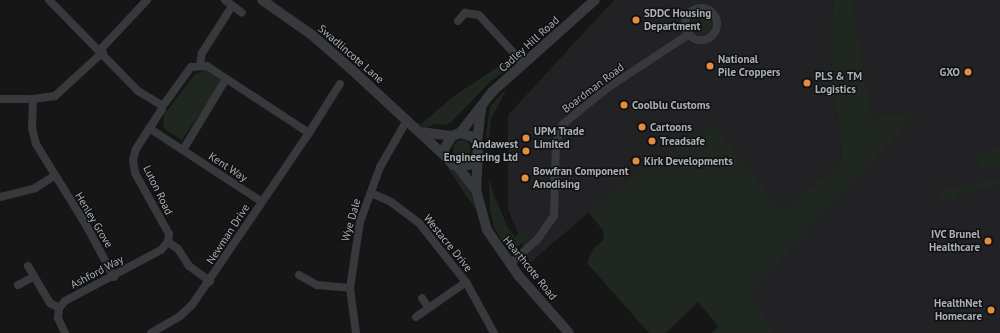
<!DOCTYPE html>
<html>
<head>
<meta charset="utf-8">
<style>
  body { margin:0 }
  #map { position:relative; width:1000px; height:333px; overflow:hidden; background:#161617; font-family:"PT Sans",sans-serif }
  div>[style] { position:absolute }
  .built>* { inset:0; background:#222224 }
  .green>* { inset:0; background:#202720 }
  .round { border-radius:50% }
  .minor>* { height:8px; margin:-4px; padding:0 4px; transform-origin:4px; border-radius:4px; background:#37393c }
  .minor>.ring { margin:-4px; padding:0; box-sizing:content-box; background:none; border:8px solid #37393c; border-radius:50% }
  .tertiary>* { height:10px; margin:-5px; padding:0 5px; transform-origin:5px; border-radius:5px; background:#37393c }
  .dots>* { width:11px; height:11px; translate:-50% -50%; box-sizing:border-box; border:2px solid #111112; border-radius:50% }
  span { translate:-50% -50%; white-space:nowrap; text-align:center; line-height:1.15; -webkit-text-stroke:3px #111112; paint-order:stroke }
  .poi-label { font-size:11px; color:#a9b0b6; font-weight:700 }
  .left { translate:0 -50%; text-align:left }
  .right { translate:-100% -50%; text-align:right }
  .street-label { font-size:11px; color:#a9b0b6 }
</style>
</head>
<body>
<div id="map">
  <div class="built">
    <i style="clip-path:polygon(614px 0,833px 0,830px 49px,842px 162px,782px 211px,713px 122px,620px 185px,530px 263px,508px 209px,508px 115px)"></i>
    <i style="clip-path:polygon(849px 0,1000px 0,1000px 333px,712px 333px,918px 113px,872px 118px)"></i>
  </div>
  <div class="green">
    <i style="clip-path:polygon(833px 0,852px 0,872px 118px,919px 112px,750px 293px,772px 333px,712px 333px,718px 326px,698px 302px,666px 333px,649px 333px,587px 263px,593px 249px,604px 240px,603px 230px,588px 212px,620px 185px,713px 122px,782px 211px,842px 162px,830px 49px)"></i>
    <i class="round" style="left:691px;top:14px;width:20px;height:20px"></i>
    <i style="clip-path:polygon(511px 58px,511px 66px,490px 82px,451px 122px,445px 125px,435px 124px,426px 128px,411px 122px,383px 91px,412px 121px,421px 124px,454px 96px)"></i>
    <i style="clip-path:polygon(206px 70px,222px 81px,182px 140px,163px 128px,164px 115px,195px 74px)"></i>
    <i style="clip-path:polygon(507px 88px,491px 119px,488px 146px,486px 136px,490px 107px)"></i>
    <i class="round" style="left:453px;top:140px;width:18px;height:18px"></i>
    <i style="clip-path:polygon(1000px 149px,1000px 166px,977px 171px,979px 160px,974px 151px)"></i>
    <i style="clip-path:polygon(448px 168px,457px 172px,468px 185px,477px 212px)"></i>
    <i style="clip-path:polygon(1000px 177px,1000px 185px,955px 195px,956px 200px,941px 204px,938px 191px)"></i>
    <i style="clip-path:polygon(489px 178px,493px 193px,508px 228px,515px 237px,521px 230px,528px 235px,528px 238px,517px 247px,511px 248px,503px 243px,494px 227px,490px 210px)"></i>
  </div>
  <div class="minor">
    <i style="left:49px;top:0;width:127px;rotate:45.6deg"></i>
    <i style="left:138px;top:91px;width:27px;rotate:31deg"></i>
    <i style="left:161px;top:105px;width:4px;rotate:76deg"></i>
    <i style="left:162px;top:109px;width:48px;rotate:123deg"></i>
    <i style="left:136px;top:149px;width:11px;rotate:105deg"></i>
    <i style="left:133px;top:160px;width:13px;rotate:81deg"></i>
    <i style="left:135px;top:173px;width:70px;rotate:60.9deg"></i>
    <i style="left:169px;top:234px;width:8px;rotate:97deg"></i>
    <i style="left:225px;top:0;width:21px;rotate:37deg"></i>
    <i class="ring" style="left:685px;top:8px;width:24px;height:24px"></i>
    <i style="left:458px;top:21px;width:11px;rotate:-49deg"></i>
    <i style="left:465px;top:13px;width:14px;rotate:8deg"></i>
    <i style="left:479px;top:15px;width:65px;rotate:47.5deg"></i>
    <i style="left:100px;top:50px;width:69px;rotate:-46.8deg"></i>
    <i style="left:200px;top:65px;width:12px;rotate:-81deg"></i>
    <i style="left:202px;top:53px;width:56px;rotate:-57.4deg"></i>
    <i style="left:0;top:99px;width:33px"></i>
    <i style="left:33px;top:99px;width:22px;rotate:-8deg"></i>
    <i style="left:55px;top:96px;width:65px;rotate:-42.5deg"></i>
    <i style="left:33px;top:99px;width:29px;rotate:92deg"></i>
    <i style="left:32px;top:128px;width:16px;rotate:76deg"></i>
    <i style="left:36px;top:144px;width:95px;rotate:58.3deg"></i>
    <i style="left:86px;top:225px;width:59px;rotate:61.7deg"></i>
    <i style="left:149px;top:128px;width:135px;rotate:33.2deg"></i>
    <i style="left:309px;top:133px;width:58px;rotate:-57.7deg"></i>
    <i style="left:183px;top:150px;width:83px;rotate:-58.8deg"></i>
    <i style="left:371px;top:193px;width:22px;rotate:24deg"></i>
    <i style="left:391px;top:202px;width:35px;rotate:37deg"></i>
    <i style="left:419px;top:223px;width:75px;rotate:51.5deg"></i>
    <i style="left:466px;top:282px;width:58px;rotate:61.2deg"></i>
    <i style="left:0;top:197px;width:36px;rotate:-14deg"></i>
    <i style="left:35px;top:188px;width:22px;rotate:-32deg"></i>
    <i style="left:168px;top:242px;width:12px;rotate:35deg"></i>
    <i style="left:178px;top:249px;width:20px;rotate:57deg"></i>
    <i style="left:189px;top:266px;width:26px;rotate:36deg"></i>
    <i style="left:510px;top:264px;width:36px;rotate:-42deg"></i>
    <i style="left:537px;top:240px;width:29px;rotate:-55deg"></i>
    <i style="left:554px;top:216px;width:74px;rotate:-88.5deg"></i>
    <i style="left:556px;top:142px;width:19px;rotate:-69deg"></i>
    <i style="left:563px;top:124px;width:55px;rotate:-39.1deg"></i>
    <i style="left:606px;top:89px;width:100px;rotate:-33.5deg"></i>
    <i style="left:28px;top:266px;width:43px;rotate:59.3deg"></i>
    <i style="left:50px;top:303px;width:10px;rotate:29deg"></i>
    <i style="left:299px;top:275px;width:21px;rotate:29deg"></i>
    <i style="left:317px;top:285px;width:33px;rotate:5deg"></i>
    <i style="left:18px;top:285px;width:17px;rotate:-28deg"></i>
    <i style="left:422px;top:298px;width:11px;rotate:56deg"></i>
    <i style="left:416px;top:317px;width:61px;rotate:-35deg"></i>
    <i style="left:65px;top:333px;width:17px;rotate:-115deg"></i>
    <i style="left:58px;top:318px;width:10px;rotate:-84deg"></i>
    <i style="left:59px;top:308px;width:9px;rotate:-49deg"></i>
    <i style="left:65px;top:301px;width:109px;rotate:-28deg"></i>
    <i style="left:161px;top:250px;width:11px;rotate:-49deg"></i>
    <i style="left:151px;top:333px;width:34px;rotate:-30deg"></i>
    <i style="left:180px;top:316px;width:16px;rotate:-43deg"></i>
    <i style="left:192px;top:305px;width:208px;rotate:-55.8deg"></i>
    <i style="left:309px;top:133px;width:122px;rotate:-146.7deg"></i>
    <i style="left:207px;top:66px;width:16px;rotate:176deg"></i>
    <i style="left:191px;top:67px;width:44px;rotate:125.8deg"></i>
    <i style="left:165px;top:103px;width:4px;rotate:153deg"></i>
    <i style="left:356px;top:333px;width:45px;rotate:-97.6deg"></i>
    <i style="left:350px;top:288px;width:67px;rotate:-81.4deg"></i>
    <i style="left:360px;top:222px;width:59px;rotate:-70deg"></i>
    <i style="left:380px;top:167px;width:52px;rotate:-60deg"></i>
  </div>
  <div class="tertiary">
    <i style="left:262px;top:0;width:61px;rotate:35deg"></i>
    <i style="left:312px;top:35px;width:52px;rotate:41.1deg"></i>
    <i style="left:351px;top:69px;width:129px;rotate:42.8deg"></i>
    <i style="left:420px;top:132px;width:32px;rotate:7deg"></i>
    <i style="left:452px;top:136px;width:9px;rotate:-21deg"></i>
    <i style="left:460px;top:133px;width:14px;rotate:17deg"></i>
    <i style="left:473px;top:137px;width:6px;rotate:51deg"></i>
    <i style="left:477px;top:142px;width:12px;rotate:85deg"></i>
    <i style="left:478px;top:154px;width:14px;rotate:129deg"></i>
    <i style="left:469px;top:165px;width:16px;rotate:180deg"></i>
    <i style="left:453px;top:165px;width:11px;rotate:-131deg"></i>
    <i style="left:446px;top:157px;width:8px;rotate:-104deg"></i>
    <i style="left:444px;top:149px;width:15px;rotate:-58deg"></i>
    <i style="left:460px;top:133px;width:52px;rotate:-52deg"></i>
    <i style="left:492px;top:92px;width:138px;rotate:-41.8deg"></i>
    <i style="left:477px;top:142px;width:35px;rotate:-83deg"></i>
    <i style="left:478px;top:154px;width:36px;rotate:93deg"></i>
    <i style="left:476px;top:190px;width:41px;rotate:74.6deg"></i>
    <i style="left:487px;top:230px;width:55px;rotate:55.4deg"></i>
    <i style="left:518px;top:275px;width:77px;rotate:48.7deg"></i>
    <i style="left:458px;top:167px;width:29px;rotate:52deg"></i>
  </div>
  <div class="dots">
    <i style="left:636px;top:20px;background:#e38d42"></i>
    <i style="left:710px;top:66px;background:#e38d42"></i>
    <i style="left:968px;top:72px;background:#e38d42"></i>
    <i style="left:807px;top:83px;background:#e38d42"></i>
    <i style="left:624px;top:105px;background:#e38d42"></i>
    <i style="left:642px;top:127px;background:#e38d42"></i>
    <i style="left:526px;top:138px;background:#e38d42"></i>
    <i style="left:652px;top:141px;background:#e38d42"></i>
    <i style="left:526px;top:151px;background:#e38d42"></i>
    <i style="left:636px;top:161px;background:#e38d42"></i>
    <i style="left:525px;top:178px;background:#e38d42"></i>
    <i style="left:988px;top:241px;background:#e38d42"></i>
    <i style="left:991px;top:310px;background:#e38d42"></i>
  </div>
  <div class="poi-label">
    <span class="left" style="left:644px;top:20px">SDDC Housing<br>Department</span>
    <span class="left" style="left:718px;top:66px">National<br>Pile Croppers</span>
    <span class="right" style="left:960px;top:72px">GXO</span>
    <span class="left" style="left:815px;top:83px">PLS &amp; TM<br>Logistics</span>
    <span class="left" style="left:632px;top:105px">Coolblu Customs</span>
    <span class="left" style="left:650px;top:127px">Cartoons</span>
    <span class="left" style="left:534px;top:138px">UPM Trade<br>Limited</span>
    <span class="left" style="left:660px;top:141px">Treadsafe</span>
    <span class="right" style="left:518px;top:151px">Andawest<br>Engineering Ltd</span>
    <span class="left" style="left:644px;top:161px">Kirk Developments</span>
    <span class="left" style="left:533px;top:178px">Bowfran Component<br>Anodising</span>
    <span class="right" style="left:980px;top:241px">IVC Brunel<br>Healthcare</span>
    <span class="right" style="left:982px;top:310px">HealthNet<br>Homecare</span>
  </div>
  <div class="street-label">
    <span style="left:529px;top:44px;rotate:-42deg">Cadley Hill Road</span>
    <span style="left:351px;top:54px;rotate:41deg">Swadlincote Lane</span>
    <span style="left:593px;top:88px;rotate:-37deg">Boardman Road</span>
    <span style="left:228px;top:167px;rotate:33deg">Kent Way</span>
    <span style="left:158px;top:190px;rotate:64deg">Luton Road</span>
    <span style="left:94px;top:220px;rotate:59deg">Henley Grove</span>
    <span style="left:351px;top:220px;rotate:-74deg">Wye Dale</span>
    <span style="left:228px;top:234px;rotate:-57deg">Newman Drive</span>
    <span style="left:448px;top:243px;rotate:51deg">Westacre Drive</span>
    <span style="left:530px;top:268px;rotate:51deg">Hearthcote Road</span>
    <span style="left:97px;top:272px;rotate:-28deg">Ashford Way</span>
  </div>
</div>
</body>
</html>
